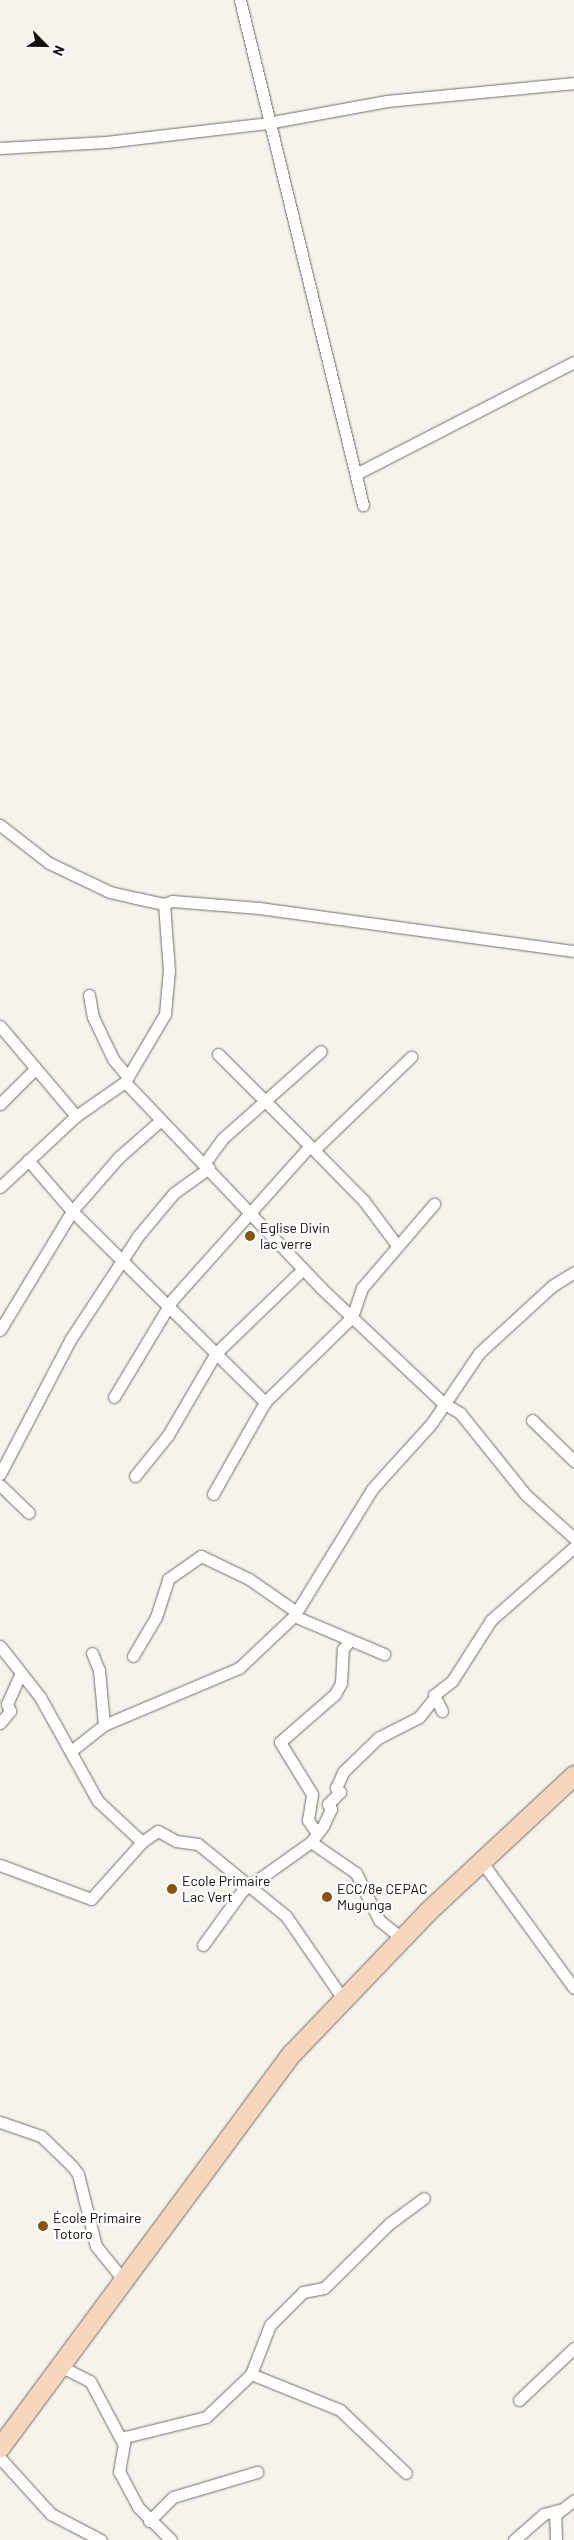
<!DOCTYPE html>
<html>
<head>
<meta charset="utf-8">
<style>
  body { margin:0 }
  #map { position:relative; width:574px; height:2540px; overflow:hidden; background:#f6f2ec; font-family:Barlow,sans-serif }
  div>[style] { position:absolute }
  .roads { filter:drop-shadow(0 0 1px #716e69) drop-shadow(0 0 1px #716e69) }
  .minor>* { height:11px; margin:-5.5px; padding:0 5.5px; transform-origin:5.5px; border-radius:5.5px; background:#fff }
  .trunk>* { height:19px; margin:-9.5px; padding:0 9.5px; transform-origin:9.5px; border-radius:9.5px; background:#f6d6bc }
  .dots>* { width:14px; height:14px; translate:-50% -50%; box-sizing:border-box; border:2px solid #fff; border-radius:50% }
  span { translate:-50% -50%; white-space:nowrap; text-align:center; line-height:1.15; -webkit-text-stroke:5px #fff; paint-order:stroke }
  .poi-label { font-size:14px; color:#0e0d0b }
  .left { translate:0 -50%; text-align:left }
  .north { position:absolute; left:20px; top:20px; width:50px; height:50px; -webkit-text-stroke:4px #fff; paint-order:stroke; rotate:113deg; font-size:14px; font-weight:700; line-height:20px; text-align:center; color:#0e0d0b }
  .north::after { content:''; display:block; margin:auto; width:18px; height:22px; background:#0e0d0b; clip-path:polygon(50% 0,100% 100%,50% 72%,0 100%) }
</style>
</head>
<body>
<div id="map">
  <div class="roads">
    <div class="minor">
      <i style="left:240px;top:0;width:520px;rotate:76.31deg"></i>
      <i style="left:0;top:148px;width:106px;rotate:-3.2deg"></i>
      <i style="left:106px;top:142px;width:162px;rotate:-6.7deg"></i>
      <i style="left:267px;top:123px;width:122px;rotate:-10.4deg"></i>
      <i style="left:387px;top:101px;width:188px;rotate:-5.5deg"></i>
      <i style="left:356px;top:474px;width:245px;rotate:-27.2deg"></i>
      <i style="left:0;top:825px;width:62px;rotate:37.8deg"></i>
      <i style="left:49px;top:863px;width:68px;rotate:25.4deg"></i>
      <i style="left:110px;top:892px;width:27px;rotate:13deg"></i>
      <i style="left:136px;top:898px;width:29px;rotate:12deg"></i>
      <i style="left:164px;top:904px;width:9px;rotate:-21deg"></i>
      <i style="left:172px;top:901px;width:87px;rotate:4.6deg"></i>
      <i style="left:259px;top:908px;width:318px;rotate:7.8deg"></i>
      <i style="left:164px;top:904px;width:66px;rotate:85.7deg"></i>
      <i style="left:169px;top:970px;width:44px;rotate:95.2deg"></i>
      <i style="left:165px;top:1014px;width:79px;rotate:120.5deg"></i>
      <i style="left:125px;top:1082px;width:284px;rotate:46.4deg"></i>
      <i style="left:321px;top:1288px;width:168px;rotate:43.3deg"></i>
      <i style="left:443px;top:1403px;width:20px;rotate:30deg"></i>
      <i style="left:460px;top:1413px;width:105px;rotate:51.2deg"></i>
      <i style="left:526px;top:1495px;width:64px;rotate:41.9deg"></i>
      <i style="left:89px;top:995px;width:22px;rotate:80deg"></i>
      <i style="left:93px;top:1017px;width:47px;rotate:64.5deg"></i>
      <i style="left:113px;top:1059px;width:23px;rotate:50deg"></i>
      <i style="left:0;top:1026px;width:118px;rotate:49.8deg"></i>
      <i style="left:218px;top:1054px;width:130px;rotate:45deg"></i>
      <i style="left:0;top:1104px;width:48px;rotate:-45deg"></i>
      <i style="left:316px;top:1148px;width:132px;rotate:-43.8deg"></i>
      <i style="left:28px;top:1160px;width:67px;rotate:49.2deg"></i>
      <i style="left:72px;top:1211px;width:272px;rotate:44.7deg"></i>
      <i style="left:204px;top:1164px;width:31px;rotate:-54deg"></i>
      <i style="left:222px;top:1139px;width:132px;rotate:-41.6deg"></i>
      <i style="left:0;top:1187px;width:104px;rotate:-43.1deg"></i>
      <i style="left:76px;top:1116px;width:60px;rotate:-34.8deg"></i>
      <i style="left:0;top:1330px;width:139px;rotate:-58.8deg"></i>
      <i style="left:72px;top:1211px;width:72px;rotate:-49deg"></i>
      <i style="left:119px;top:1157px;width:55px;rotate:-41.3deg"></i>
      <i style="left:114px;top:1397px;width:114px;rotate:-59deg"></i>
      <i style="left:173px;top:1299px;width:205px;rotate:-48.2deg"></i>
      <i style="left:310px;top:1146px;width:77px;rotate:45.5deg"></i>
      <i style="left:364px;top:1201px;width:54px;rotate:53.3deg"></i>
      <i style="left:532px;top:1420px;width:59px;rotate:44.3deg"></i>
      <i style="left:0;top:1474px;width:151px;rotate:-62.4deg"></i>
      <i style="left:70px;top:1340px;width:124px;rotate:-56.8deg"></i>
      <i style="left:138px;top:1236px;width:56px;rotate:-50.1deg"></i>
      <i style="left:174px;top:1193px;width:43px;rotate:-35.5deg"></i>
      <i style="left:135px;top:1476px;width:53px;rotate:-51.2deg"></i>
      <i style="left:168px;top:1435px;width:95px;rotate:-59.7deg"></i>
      <i style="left:216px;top:1353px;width:121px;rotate:-44deg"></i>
      <i style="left:0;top:1485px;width:40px;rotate:44deg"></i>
      <i style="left:213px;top:1494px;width:106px;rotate:-60.5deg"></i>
      <i style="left:265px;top:1402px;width:122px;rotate:-44.3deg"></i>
      <i style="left:352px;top:1317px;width:31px;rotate:-71deg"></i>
      <i style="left:362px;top:1288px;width:111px;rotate:-49.4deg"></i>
      <i style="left:294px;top:1616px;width:98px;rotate:22.9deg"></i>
      <i style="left:0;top:1646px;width:65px;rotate:51.9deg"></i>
      <i style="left:40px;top:1697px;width:119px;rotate:60.9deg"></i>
      <i style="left:98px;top:1801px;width:60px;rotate:43deg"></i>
      <i style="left:142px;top:1842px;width:19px;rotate:-35deg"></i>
      <i style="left:158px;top:1831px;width:21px;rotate:29deg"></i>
      <i style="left:176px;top:1841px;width:22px;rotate:8deg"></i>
      <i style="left:198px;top:1844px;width:114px;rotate:39.3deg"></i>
      <i style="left:286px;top:1916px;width:101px;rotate:55.5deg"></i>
      <i style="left:92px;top:1653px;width:18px;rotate:68deg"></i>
      <i style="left:99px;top:1670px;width:55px;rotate:84.8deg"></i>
      <i style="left:133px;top:1656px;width:45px;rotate:-59.5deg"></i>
      <i style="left:156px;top:1617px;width:40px;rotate:-72deg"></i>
      <i style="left:168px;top:1579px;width:40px;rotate:-34.9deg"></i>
      <i style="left:201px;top:1556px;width:53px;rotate:25.6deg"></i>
      <i style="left:249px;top:1579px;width:56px;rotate:34.8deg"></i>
      <i style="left:442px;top:1711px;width:18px;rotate:-117deg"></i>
      <i style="left:434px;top:1695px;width:23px;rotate:-38deg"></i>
      <i style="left:452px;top:1681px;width:72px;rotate:-57.4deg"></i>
      <i style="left:491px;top:1620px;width:111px;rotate:-41.3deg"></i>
      <i style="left:0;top:1723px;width:16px;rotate:-50deg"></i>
      <i style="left:10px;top:1711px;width:8px;rotate:-113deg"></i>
      <i style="left:7px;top:1704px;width:34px;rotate:-66deg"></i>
      <i style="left:71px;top:1751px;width:42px;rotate:-38.2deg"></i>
      <i style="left:104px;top:1725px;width:147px;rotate:-22.9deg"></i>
      <i style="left:239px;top:1668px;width:76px;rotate:-43.4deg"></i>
      <i style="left:294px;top:1616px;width:149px;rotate:-58.4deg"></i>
      <i style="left:372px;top:1489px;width:88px;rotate:-47.8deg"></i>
      <i style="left:431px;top:1424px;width:86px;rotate:-55.9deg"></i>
      <i style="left:479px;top:1353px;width:99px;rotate:-42.5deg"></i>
      <i style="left:552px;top:1286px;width:26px;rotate:-32deg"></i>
      <i style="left:317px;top:1833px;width:16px;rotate:-125deg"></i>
      <i style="left:308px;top:1820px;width:26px;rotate:-81deg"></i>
      <i style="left:312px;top:1794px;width:61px;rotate:-121.6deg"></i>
      <i style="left:280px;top:1742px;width:73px;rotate:-41.1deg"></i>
      <i style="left:335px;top:1694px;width:13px;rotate:-61deg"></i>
      <i style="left:341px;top:1683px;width:34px;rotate:-87deg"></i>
      <i style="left:343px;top:1649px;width:10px;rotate:-53deg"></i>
      <i style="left:311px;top:1842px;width:55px;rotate:34.6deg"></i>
      <i style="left:356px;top:1873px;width:52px;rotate:63.9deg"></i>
      <i style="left:379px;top:1920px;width:28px;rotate:39deg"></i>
      <i style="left:481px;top:1861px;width:157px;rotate:53.8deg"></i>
      <i style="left:0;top:1865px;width:97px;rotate:20.5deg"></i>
      <i style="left:91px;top:1899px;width:76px;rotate:-48.2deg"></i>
      <i style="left:203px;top:1945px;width:67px;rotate:-54.2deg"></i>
      <i style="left:242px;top:1891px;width:85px;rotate:-35.4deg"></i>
      <i style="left:311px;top:1842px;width:20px;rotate:-53deg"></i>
      <i style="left:323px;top:1826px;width:19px;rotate:-65deg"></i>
      <i style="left:331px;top:1809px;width:6px;rotate:-121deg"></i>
      <i style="left:328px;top:1804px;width:17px;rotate:-45deg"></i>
      <i style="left:340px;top:1792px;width:6px;rotate:-135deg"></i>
      <i style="left:336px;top:1788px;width:17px;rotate:-66deg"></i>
      <i style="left:343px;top:1772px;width:49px;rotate:-44.2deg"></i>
      <i style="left:378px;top:1738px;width:46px;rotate:-27.1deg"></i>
      <i style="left:419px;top:1717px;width:22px;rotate:-51deg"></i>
      <i style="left:0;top:2122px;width:43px;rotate:18.9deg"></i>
      <i style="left:41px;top:2136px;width:43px;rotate:44.1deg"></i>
      <i style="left:72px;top:2166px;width:10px;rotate:53deg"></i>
      <i style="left:78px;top:2174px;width:74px;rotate:76deg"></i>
      <i style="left:96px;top:2246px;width:46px;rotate:51.1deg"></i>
      <i style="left:62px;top:2367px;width:31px;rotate:27deg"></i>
      <i style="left:90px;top:2381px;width:70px;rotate:62deg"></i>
      <i style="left:251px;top:2374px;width:96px;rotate:22deg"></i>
      <i style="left:340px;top:2410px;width:91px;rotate:43.7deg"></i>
      <i style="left:519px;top:2400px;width:76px;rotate:-43.4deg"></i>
      <i style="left:0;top:2458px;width:76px;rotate:47.7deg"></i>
      <i style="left:51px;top:2514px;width:56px;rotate:27.5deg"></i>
      <i style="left:149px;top:2521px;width:34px;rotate:-45deg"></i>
      <i style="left:173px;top:2497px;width:88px;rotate:-16.6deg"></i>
      <i style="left:171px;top:2540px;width:47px;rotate:-135deg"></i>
      <i style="left:138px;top:2507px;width:40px;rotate:-118deg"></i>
      <i style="left:119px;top:2472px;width:36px;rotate:-80deg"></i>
      <i style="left:125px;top:2437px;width:83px;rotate:-13.9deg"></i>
      <i style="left:206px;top:2417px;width:62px;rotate:-43.7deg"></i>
      <i style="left:251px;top:2374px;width:53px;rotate:-68.8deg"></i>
      <i style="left:270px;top:2325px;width:47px;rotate:-45deg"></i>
      <i style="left:303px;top:2292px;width:21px;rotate:-11deg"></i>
      <i style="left:324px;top:2288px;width:93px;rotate:-44.6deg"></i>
      <i style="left:390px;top:2223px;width:42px;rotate:-36.3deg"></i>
      <i style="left:514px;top:2540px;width:40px;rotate:-41deg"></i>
      <i style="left:544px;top:2514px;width:16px;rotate:-15deg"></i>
      <i style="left:556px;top:2540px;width:25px;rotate:-92deg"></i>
      <i style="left:555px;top:2515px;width:24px;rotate:-38deg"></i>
    </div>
    <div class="trunk">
      <i style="left:0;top:2447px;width:490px;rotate:-53.5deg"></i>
      <i style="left:292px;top:2053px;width:195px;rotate:-46.2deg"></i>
      <i style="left:427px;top:1912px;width:201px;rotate:-43deg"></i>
    </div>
  </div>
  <div class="dots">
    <i style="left:250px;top:1236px;background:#8a5305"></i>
    <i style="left:172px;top:1889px;background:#8a5305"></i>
    <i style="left:327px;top:1897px;background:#8a5305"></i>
    <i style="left:43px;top:2226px;background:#8a5305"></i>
  </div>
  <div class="poi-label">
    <span class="left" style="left:260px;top:1236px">Eglise Divin<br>lac verre</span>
    <span class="left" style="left:182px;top:1889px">Ecole Primaire<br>Lac Vert</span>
    <span class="left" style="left:337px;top:1897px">ECC/8e CEPAC<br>Mugunga</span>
    <span class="left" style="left:53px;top:2226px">École Primaire<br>Totoro</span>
  </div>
  <div class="north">N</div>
</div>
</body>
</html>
